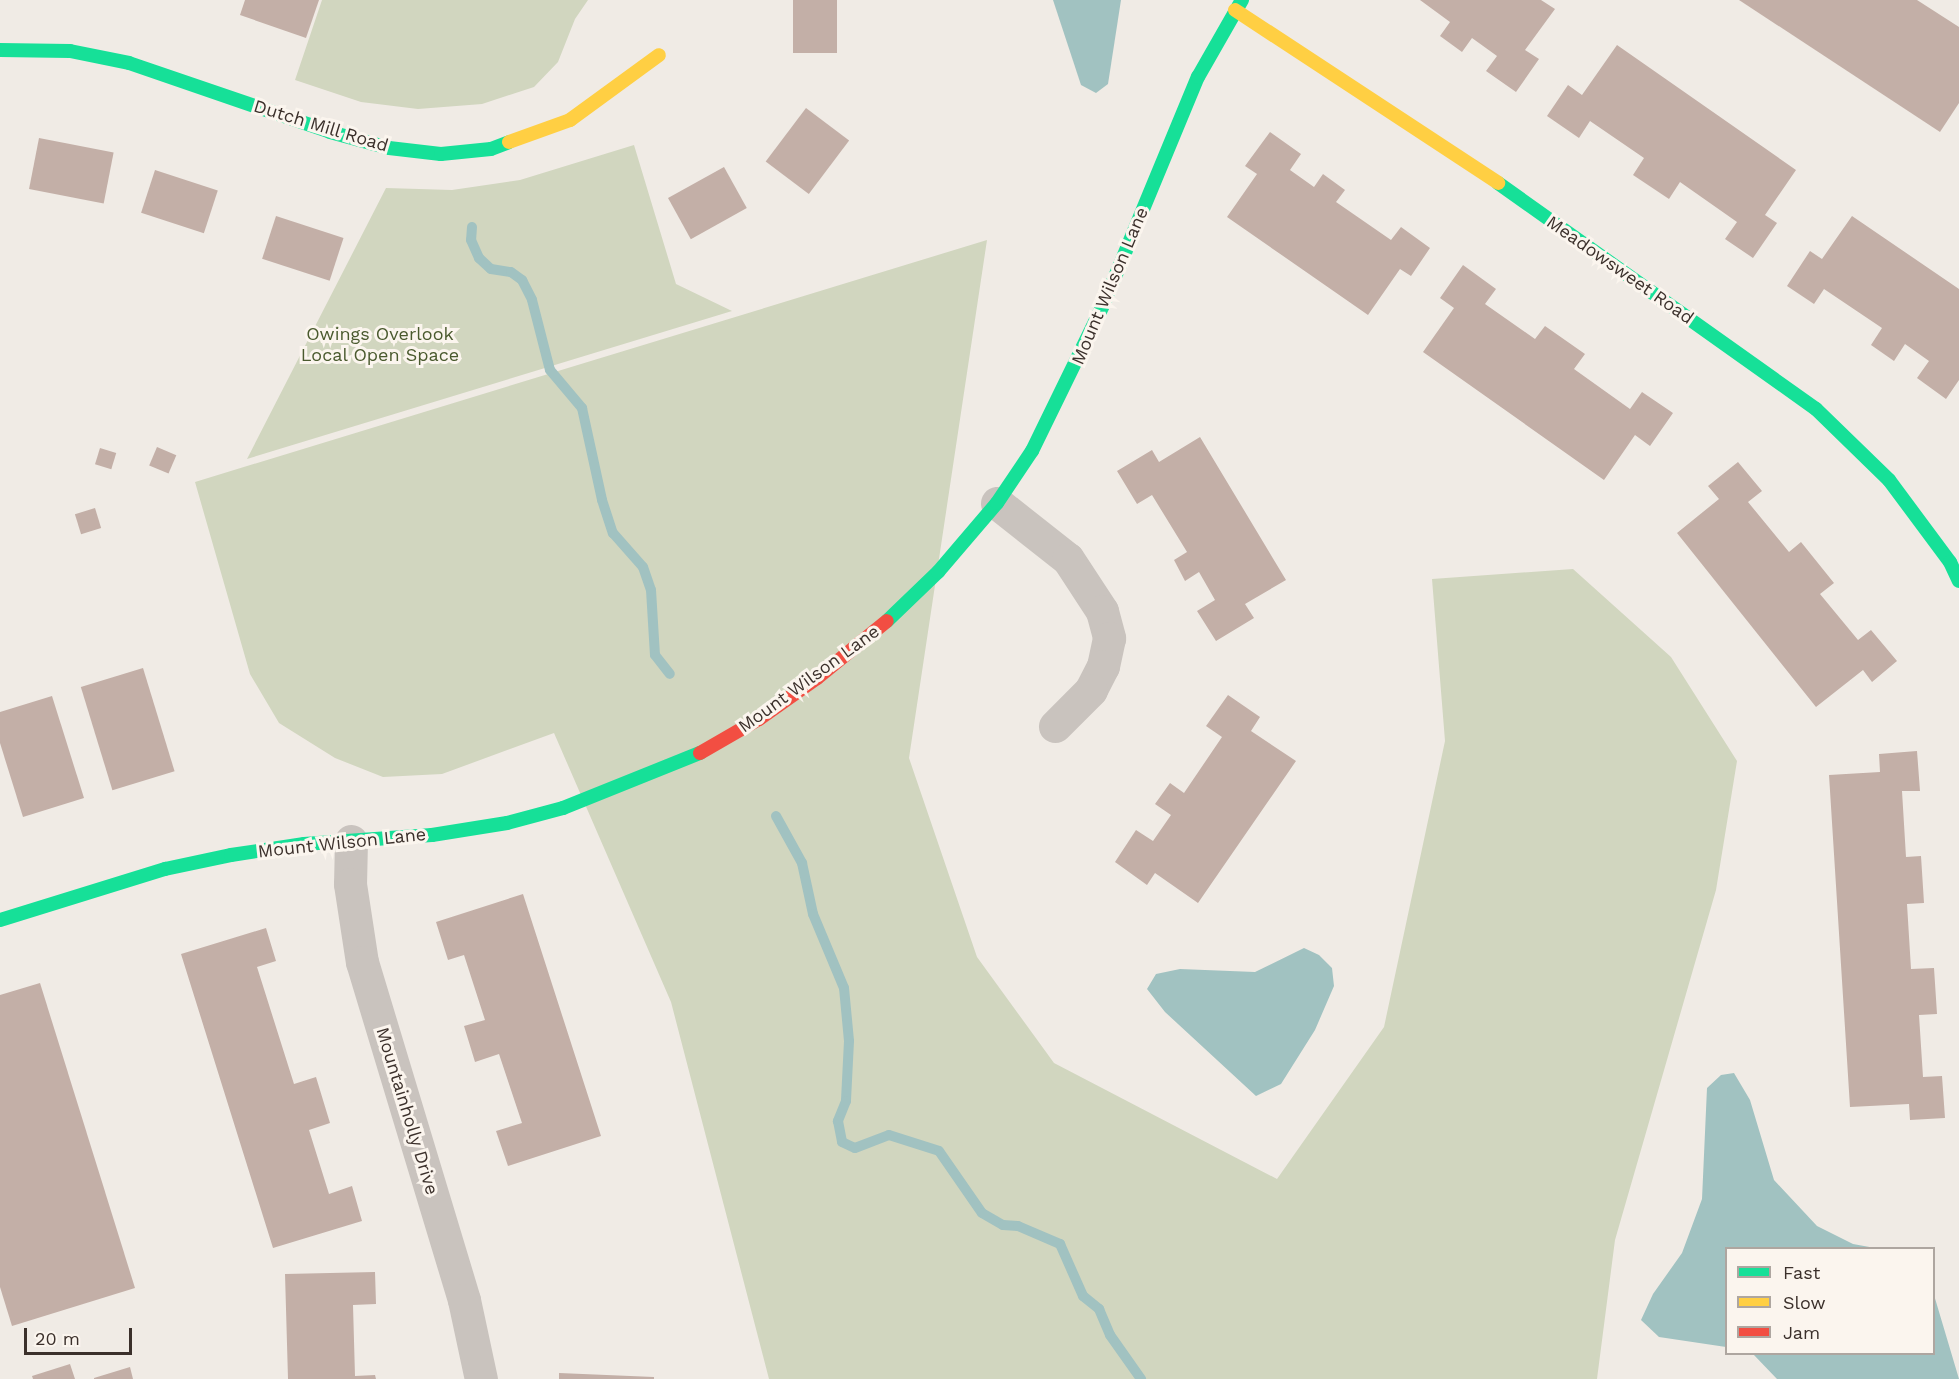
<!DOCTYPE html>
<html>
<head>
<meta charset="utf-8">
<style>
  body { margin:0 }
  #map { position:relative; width:1959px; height:1379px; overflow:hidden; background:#f0ebe5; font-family:"Work Sans",sans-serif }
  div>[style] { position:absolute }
  .green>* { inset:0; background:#d1d6bf }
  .water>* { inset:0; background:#a1c2c1 }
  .stream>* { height:10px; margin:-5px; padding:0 5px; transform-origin:5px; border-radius:5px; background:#a1c2c1 }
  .building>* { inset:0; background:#c3afa7; transform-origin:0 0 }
  .street>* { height:33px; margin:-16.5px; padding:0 16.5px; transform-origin:16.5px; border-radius:16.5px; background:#c9c3be }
  .fast>* { height:14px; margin:-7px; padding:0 7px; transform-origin:7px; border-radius:7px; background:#16e098 }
  .slow>* { height:14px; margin:-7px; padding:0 7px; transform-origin:7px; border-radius:7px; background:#ffcf43 }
  .jam>* { height:14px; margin:-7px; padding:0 7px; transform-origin:7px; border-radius:7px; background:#f24e42 }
  span { translate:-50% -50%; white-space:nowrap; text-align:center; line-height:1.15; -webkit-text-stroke:6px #fbf5ee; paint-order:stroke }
  .street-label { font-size:18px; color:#3b302b }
  .park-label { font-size:18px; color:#4a5a2e }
  .legend { position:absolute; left:1725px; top:1247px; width:210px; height:108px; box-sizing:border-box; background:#fbf5ee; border:2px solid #aea6a0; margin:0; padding:8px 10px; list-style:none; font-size:18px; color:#3b302b }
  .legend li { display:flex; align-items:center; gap:12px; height:30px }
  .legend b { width:30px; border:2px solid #aea6a0 }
  .scale { position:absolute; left:24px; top:1328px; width:108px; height:27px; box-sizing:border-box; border:3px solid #3b302b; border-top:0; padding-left:8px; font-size:18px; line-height:21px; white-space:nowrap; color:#3b302b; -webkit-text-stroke:4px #fbf5ee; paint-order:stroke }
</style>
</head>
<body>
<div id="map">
  <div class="green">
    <i style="clip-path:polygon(322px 0,588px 0,575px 19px,558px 62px,534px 87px,482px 104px,418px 109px,361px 102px,295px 80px)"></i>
    <i style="clip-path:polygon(634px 145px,676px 284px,732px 311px,247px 459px,386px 188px,452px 190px,520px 180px)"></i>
    <i style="clip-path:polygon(987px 240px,909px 758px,977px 957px,1054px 1063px,1277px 1179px,1384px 1027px,1445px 741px,1432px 579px,1573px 569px,1671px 657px,1737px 761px,1716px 890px,1615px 1240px,1597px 1379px,769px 1379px,671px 1002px,554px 733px,442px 774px,383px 777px,335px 758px,279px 723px,250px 674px,195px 482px)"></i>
  </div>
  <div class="water">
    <i style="clip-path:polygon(1053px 0,1121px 0,1108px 84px,1096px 93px,1081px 85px)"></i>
    <i style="clip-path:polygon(1304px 948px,1319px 955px,1332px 968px,1334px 986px,1315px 1030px,1281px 1084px,1256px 1096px,1165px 1012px,1147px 989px,1156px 974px,1180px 969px,1255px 972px)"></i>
    <i style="clip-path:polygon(1734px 1073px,1750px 1100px,1774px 1180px,1817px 1226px,1853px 1244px,1875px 1248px,1726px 1248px,1726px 1347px,1659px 1337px,1641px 1320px,1653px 1294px,1682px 1253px,1702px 1199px,1707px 1088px,1721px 1075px)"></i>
    <i style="clip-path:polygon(1934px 1295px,1959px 1379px,1777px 1379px,1753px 1354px,1934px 1354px)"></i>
  </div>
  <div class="stream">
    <i style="left:472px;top:227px;width:13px;rotate:94deg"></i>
    <i style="left:471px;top:240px;width:20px;rotate:66deg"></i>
    <i style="left:479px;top:258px;width:16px;rotate:43deg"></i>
    <i style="left:491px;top:269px;width:20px;rotate:9deg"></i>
    <i style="left:511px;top:272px;width:14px;rotate:36deg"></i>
    <i style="left:522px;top:280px;width:22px;rotate:63deg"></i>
    <i style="left:532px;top:300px;width:72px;rotate:75.6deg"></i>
    <i style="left:550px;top:370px;width:50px;rotate:49.9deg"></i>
    <i style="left:582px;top:408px;width:94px;rotate:77.7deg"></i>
    <i style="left:602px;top:500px;width:35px;rotate:72deg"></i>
    <i style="left:613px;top:533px;width:45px;rotate:48.6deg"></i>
    <i style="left:643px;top:567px;width:24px;rotate:71deg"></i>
    <i style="left:651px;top:590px;width:65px;rotate:86.5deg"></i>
    <i style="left:655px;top:655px;width:24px;rotate:52deg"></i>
    <i style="left:776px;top:816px;width:54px;rotate:61deg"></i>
    <i style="left:802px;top:863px;width:52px;rotate:77.8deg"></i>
    <i style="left:813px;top:914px;width:80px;rotate:67.3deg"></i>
    <i style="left:844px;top:988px;width:53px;rotate:84.6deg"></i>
    <i style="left:849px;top:1041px;width:60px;rotate:92.9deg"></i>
    <i style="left:846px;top:1101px;width:22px;rotate:112deg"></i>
    <i style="left:838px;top:1121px;width:21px;rotate:79deg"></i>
    <i style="left:842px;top:1142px;width:14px;rotate:25deg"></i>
    <i style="left:855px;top:1148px;width:36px;rotate:-21deg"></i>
    <i style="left:889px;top:1135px;width:52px;rotate:17.7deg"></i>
    <i style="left:939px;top:1151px;width:75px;rotate:55.3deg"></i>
    <i style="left:982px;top:1213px;width:24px;rotate:30deg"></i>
    <i style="left:1003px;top:1225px;width:15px;rotate:4deg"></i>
    <i style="left:1018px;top:1226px;width:46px;rotate:23.2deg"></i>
    <i style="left:1060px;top:1244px;width:57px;rotate:66.1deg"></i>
    <i style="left:1083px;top:1296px;width:21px;rotate:39deg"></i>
    <i style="left:1099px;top:1309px;width:28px;rotate:67deg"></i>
    <i style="left:1110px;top:1335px;width:54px;rotate:54.8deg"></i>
  </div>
  <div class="building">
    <i style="clip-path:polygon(245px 0,319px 0,306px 38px,240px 15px)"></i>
    <i style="left:793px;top:0;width:44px;height:53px"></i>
    <i style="clip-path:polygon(1420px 0,1541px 0,1555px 9px,1525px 50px,1539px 59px,1516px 92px,1486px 71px,1497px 56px,1472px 38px,1462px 52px,1440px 36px,1450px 22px)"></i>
    <i style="clip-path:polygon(1739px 0,1917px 0,1959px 27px,1959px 103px,1940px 132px)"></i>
    <i style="clip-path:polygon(1617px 45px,1796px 170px,1765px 215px,1777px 223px,1753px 258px,1725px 239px,1737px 222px,1680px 182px,1669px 199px,1633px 175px,1644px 158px,1590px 121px,1579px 138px,1547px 116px,1568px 85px,1582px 95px)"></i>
    <i style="left:806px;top:108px;width:54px;height:67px;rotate:37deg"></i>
    <i style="clip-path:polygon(1270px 132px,1301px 154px,1290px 170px,1314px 187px,1323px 174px,1345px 190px,1336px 202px,1391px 240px,1401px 227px,1430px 248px,1411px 276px,1400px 269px,1368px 315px,1227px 217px,1257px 174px,1245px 166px)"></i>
    <i style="left:39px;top:138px;width:76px;height:52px;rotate:11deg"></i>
    <i style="left:724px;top:167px;width:47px;height:64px;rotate:61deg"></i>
    <i style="left:155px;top:170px;width:66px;height:45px;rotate:18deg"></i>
    <i style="left:276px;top:216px;width:71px;height:45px;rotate:18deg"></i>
    <i style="clip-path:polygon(1852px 216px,1959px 289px,1959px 380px,1946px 399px,1917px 378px,1929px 361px,1905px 344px,1894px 361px,1871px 345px,1882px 328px,1824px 289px,1814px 304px,1787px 286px,1810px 251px,1822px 259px)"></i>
    <i style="clip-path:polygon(1463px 265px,1496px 289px,1485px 304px,1535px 339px,1545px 326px,1585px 354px,1574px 369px,1630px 409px,1642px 392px,1673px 413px,1650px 446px,1635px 435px,1604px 480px,1423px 352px,1454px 308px,1440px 298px)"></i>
    <i style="clip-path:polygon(1200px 437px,1286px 580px,1245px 604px,1254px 618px,1216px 641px,1197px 611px,1215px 600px,1199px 572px,1185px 581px,1174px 560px,1187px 552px,1152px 495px,1137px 504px,1117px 471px,1152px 450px,1159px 462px)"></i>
    <i style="left:157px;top:447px;width:21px;height:20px;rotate:23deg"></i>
    <i style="left:100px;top:448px;width:17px;height:17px;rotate:17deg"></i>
    <i style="clip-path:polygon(1738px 462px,1762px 491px,1748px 502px,1789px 552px,1801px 542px,1834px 583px,1820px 594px,1858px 640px,1871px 630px,1897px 661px,1872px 682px,1863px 670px,1816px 707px,1677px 533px,1719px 499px,1708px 486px)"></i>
    <i style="left:95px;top:508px;width:21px;height:21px;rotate:73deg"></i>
    <i style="left:143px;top:668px;width:108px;height:65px;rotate:73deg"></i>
    <i style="clip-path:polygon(1228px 695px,1260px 717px,1251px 731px,1296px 761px,1198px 903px,1155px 873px,1147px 885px,1115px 862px,1136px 830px,1153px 841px,1171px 815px,1155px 804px,1170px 783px,1184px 793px,1222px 737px,1206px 726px)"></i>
    <i style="clip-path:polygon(52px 696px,84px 798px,23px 817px,0 743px,0 712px)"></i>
    <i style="clip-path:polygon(1917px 751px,1920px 791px,1902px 791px,1906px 857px,1921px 856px,1924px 903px,1907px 904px,1911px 969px,1934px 968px,1937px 1014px,1919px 1015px,1923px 1077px,1942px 1076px,1945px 1118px,1910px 1120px,1909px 1104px,1850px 1107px,1829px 775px,1880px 772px,1879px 754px)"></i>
    <i style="clip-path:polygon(523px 894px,601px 1136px,508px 1166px,496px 1131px,522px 1123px,499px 1054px,475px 1062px,464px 1026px,485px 1020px,464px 955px,448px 960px,436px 922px)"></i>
    <i style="clip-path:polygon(266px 928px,276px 961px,257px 967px,294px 1084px,316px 1077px,330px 1123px,309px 1130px,329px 1194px,352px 1186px,362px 1221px,273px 1248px,181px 954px)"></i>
    <i style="clip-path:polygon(40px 983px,135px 1288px,12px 1326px,0 1287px,0 995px)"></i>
    <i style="clip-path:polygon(375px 1272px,376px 1304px,353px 1305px,355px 1376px,375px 1375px,376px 1379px,288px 1379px,285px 1274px)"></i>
    <i style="clip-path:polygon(70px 1364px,75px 1379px,33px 1379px,32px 1376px)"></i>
    <i style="clip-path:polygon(130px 1367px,133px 1379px,94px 1379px,94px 1378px)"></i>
    <i style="clip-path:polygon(559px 1373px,654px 1377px,654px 1379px,559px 1379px)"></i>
  </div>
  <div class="street">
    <i style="left:997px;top:503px;width:90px;rotate:38.3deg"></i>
    <i style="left:1068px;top:559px;width:62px;rotate:56.8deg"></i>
    <i style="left:1102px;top:611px;width:28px;rotate:75deg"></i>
    <i style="left:1109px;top:638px;width:29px;rotate:102deg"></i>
    <i style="left:1103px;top:666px;width:27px;rotate:117deg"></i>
    <i style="left:1091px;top:690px;width:51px;rotate:135deg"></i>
    <i style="left:351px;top:841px;width:43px;rotate:91.3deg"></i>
    <i style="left:350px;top:884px;width:79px;rotate:81.3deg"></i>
    <i style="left:362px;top:962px;width:353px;rotate:73.2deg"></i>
    <i style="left:464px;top:1300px;width:81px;rotate:77.9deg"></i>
  </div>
  <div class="fast">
    <i style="left:0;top:50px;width:70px;rotate:0.8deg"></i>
    <i style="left:70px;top:51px;width:60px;rotate:11.5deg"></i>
    <i style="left:129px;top:63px;width:213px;rotate:18.9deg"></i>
    <i style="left:330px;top:132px;width:61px;rotate:15.2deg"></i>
    <i style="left:389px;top:148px;width:52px;rotate:6.6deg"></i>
    <i style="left:441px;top:154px;width:50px;rotate:-5.7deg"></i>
    <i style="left:491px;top:149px;width:19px;rotate:-21deg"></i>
    <i style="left:1498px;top:183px;width:390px;rotate:35.4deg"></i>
    <i style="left:1816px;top:409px;width:102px;rotate:44.2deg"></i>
    <i style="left:1889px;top:480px;width:102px;rotate:53.4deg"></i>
    <i style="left:1950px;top:562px;width:21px;rotate:65deg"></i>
    <i style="left:887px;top:621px;width:71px;rotate:-43.9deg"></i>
    <i style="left:938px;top:572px;width:91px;rotate:-49.5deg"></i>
    <i style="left:997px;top:503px;width:63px;rotate:-56.1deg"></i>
    <i style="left:1032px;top:451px;width:167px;rotate:-64deg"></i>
    <i style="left:1105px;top:301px;width:243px;rotate:-67.5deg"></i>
    <i style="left:1198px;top:77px;width:89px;rotate:-60.3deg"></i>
    <i style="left:0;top:920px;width:173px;rotate:-17.2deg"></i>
    <i style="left:165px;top:869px;width:67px;rotate:-12deg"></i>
    <i style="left:231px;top:855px;width:74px;rotate:-8.6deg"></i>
    <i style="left:304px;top:844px;width:128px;rotate:-4deg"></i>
    <i style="left:432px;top:835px;width:76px;rotate:-9.1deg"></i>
    <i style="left:507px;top:823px;width:58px;rotate:-15deg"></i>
    <i style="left:563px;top:808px;width:148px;rotate:-21.9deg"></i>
  </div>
  <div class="slow">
    <i style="left:1235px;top:10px;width:315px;rotate:33.3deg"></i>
    <i style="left:509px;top:142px;width:65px;rotate:-19.8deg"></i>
    <i style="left:570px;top:120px;width:110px;rotate:-36.1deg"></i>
  </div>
  <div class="jam">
    <i style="left:700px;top:753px;width:68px;rotate:-30deg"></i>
    <i style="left:759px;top:719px;width:71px;rotate:-35.3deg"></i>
    <i style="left:817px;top:678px;width:90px;rotate:-39.2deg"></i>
  </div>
  <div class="street-label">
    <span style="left:321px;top:126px;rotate:17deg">Dutch Mill Road</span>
    <span style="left:1620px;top:270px;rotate:35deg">Meadowsweet Road</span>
    <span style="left:1110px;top:286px;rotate:-67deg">Mount Wilson Lane</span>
    <span style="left:809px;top:679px;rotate:-36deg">Mount Wilson Lane</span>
    <span style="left:342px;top:843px;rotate:-6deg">Mount Wilson Lane</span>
    <span style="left:407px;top:1111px;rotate:73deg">Mountainholly Drive</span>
  </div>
  <div class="park-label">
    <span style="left:380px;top:345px">Owings Overlook<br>Local Open Space</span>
  </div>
  <ul class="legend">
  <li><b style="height:8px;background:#16e098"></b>Fast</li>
  <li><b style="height:8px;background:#ffcf43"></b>Slow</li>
  <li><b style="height:8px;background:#f24e42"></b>Jam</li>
  </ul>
  <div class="scale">20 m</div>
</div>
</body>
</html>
